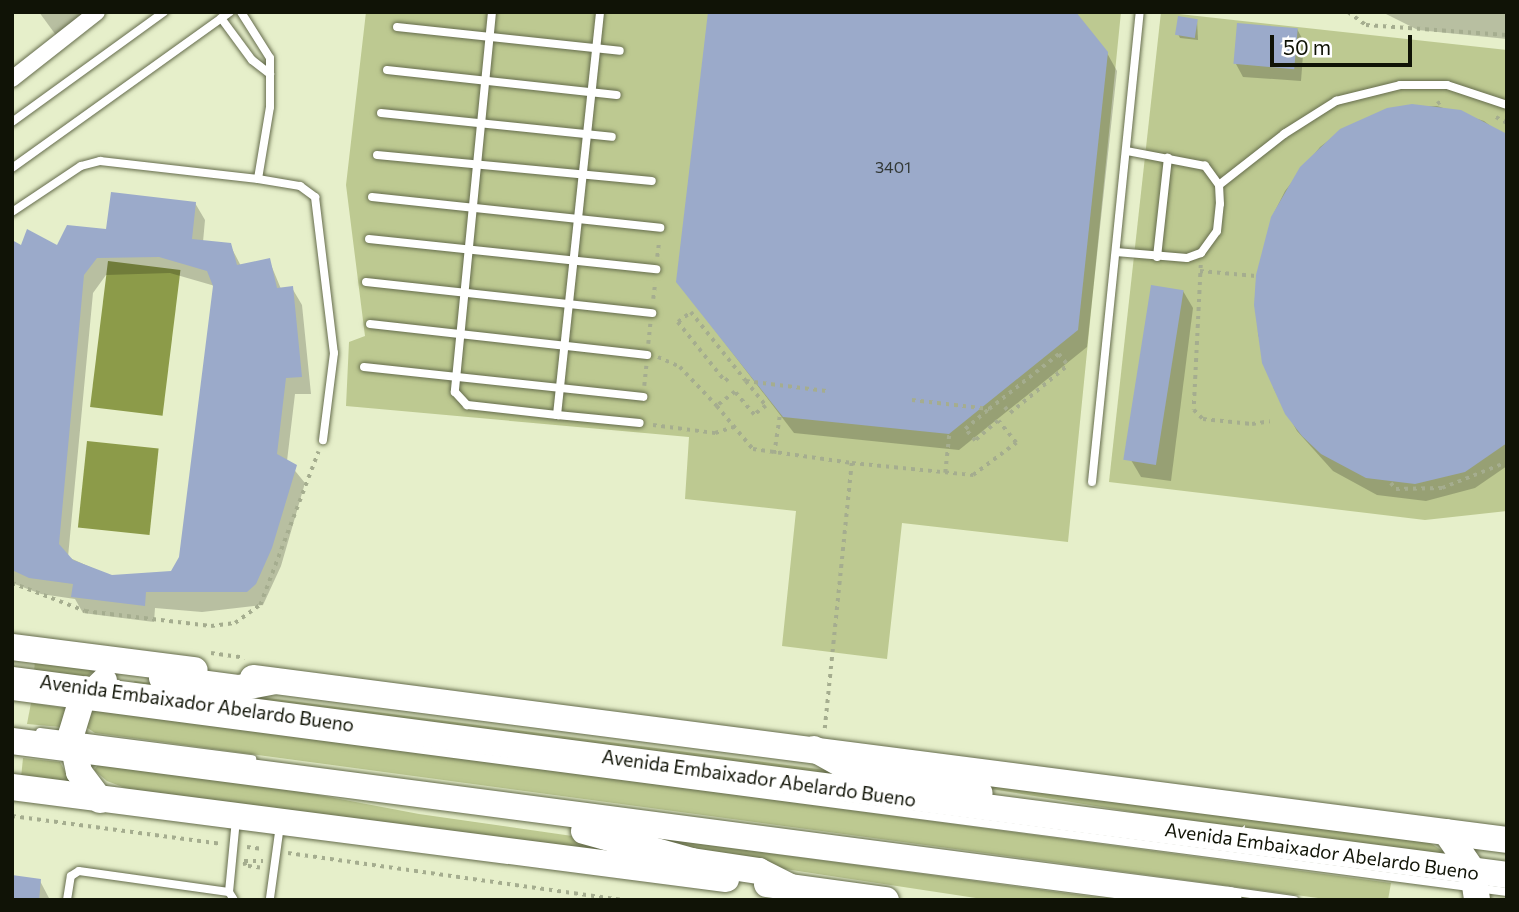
<!DOCTYPE html>
<html>
<head>
<meta charset="utf-8">
<style>
  body { margin:0 }
  #map { position:relative; width:1519px; height:912px; overflow:hidden; background:#e6efca; font-family:Commissioner,sans-serif }
  div>[style] { position:absolute }
  .green>* { inset:0; background:#bdc991 }
  .water>* { inset:0; background:#8c9b49; transform-origin:0 0 }
  .shadow>* { inset:0; background:#0003 }
  .building>* { inset:0; background:#9baaca; transform-origin:0 0 }
  .path>* { height:3.5px; margin-top:-1.75px; transform-origin:0; background:repeating-linear-gradient(90deg,#a5ad8f 0 3.5px,transparent 0 8.5px) }
  .roads { filter:drop-shadow(0 0 2px #656c4c) drop-shadow(0 0 2px #656c4c) }
  .service>* { height:8px; margin:-4px; padding:0 4px; transform-origin:4px; border-radius:4px; background:#fff }
  .minor>* { height:16px; margin:-8px; padding:0 8px; transform-origin:8px; border-radius:8px; background:#fff }
  .primary>* { height:26px; margin:-13px; padding:0 13px; transform-origin:13px; border-radius:13px; background:#fff }
  .trunk>* { height:26px; margin:-13px; padding:0 13px; transform-origin:13px; border-radius:13px; background:#fff }
  .path-bridge>* { height:3.5px; margin-top:-1.75px; transform-origin:0; background:repeating-linear-gradient(90deg,#a5ad8f 0 3.5px,transparent 0 8.5px) }
  span { translate:-50% -50%; white-space:nowrap; text-align:center; line-height:1.15; -webkit-text-stroke:6px #fff; paint-order:stroke }
  .number-label { font-size:16px; color:#333937 }
  .number-label span { -webkit-text-stroke-width:0 }
  .street-label { font-size:19px; color:#101306 }
  .frame { position:absolute; inset:0; border:14px solid #101306; pointer-events:none }
  .scale { position:absolute; left:1270px; top:35px; width:142px; height:32px; box-sizing:border-box; border:4px solid #101306; border-top:0; padding-left:9px; font-size:21px; line-height:24px; white-space:nowrap; color:#101306; -webkit-text-stroke:5px #fff; paint-order:stroke }
</style>
</head>
<body>
<div id="map">
  <div class="green">
    <i style="clip-path:polygon(366px 12px,1121px 12px,1068px 542px,902px 523px,887px 659px,782px 646px,796px 511px,685px 499px,689px 437px,346px 406px,349px 342px,365px 336px,346px 185px)"></i>
    <i style="clip-path:polygon(1161px 12px,1507px 50px,1507px 511px,1425px 520px,1109px 482px)"></i>
    <i style="clip-path:polygon(35px 659px,95px 669px,87px 677px,34px 674px)"></i>
    <i style="clip-path:polygon(135px 681px,903px 780px,941px 789px,132px 683px)"></i>
    <i style="clip-path:polygon(31px 703px,65px 708px,61px 727px,27px 724px)"></i>
    <i style="clip-path:polygon(93px 710px,715px 792px,1391px 883px,1388px 900px,1333px 900px,95px 733px,86px 727px)"></i>
    <i style="clip-path:polygon(23px 758px,60px 762px,70px 781px,21px 778px)"></i>
    <i style="clip-path:polygon(98px 765px,240px 780px,419px 814px,593px 839px,660px 858px,128px 789px,107px 781px,94px 770px)"></i>
    <i style="clip-path:polygon(964px 780px,1429px 842px,1447px 854px,1341px 846px,973px 786px)"></i>
    <i style="clip-path:polygon(642px 836px,1117px 900px,989px 900px,707px 857px)"></i>
  </div>
  <div class="water">
    <i style="left:108px;top:261px;width:73px;height:147px;rotate:7deg"></i>
    <i style="left:87px;top:441px;width:72px;height:87px;rotate:6deg"></i>
  </div>
  <div class="shadow">
    <i style="clip-path:polygon(39px 12px,94px 12px,58px 38px)"></i>
    <i style="clip-path:polygon(1382px 12px,1507px 12px,1507px 39px,1418px 30px)"></i>
    <i style="clip-path:polygon(1197px 20px,1198px 40px,1180px 38px,1178px 34px)"></i>
    <i style="clip-path:polygon(1297px 29px,1304px 42px,1301px 81px,1243px 77px,1236px 64px)"></i>
    <i style="clip-path:polygon(1107px 53px,1117px 71px,1087px 347px,959px 450px,794px 433px,678px 282px)"></i>
    <i style="clip-path:polygon(1437px 106px,1484px 121px,1507px 139px,1507px 466px,1475px 488px,1426px 501px,1377px 495px,1333px 471px,1297px 431px,1274px 389px,1258px 334px,1257px 275px,1272px 217px,1285px 191px,1320px 147px,1341px 131px,1388px 109px)"></i>
    <i style="clip-path:polygon(evenodd,195px 203px,205px 220px,203px 242px,230px 245px,241px 266px,269px 260px,281px 289px,292px 288px,302px 305px,311px 394px,295px 394px,287px 461px,305px 483px,281px 566px,263px 605px,202px 612px,155px 608px,154px 622px,83px 613px,75px 599px,41px 594px,12px 583px,12px 242px,22px 247px,57px 247px,195px 203px,170px 273px,215px 286px,180px 557px,172px 573px,112px 577px,68px 557px,93px 293px,106px 275px,170px 273px)"></i>
    <i style="clip-path:polygon(1183px 291px,1193px 308px,1171px 481px,1141px 477px,1131px 460px)"></i>
    <i style="clip-path:polygon(40px 881px,50px 900px,12px 900px)"></i>
  </div>
  <div class="building">
    <i style="clip-path:polygon(708px 12px,1076px 12px,1108px 52px,1078px 330px,949px 434px,783px 417px,676px 282px)"></i>
    <i style="left:1178px;top:16px;width:20px;height:19px;rotate:9deg"></i>
    <i style="left:1237px;top:23px;width:61px;height:41px;rotate:5deg"></i>
    <i style="clip-path:polygon(1412px 104px,1461px 110px,1507px 134px,1507px 443px,1465px 472px,1415px 484px,1366px 478px,1321px 454px,1302px 436px,1285px 414px,1262px 363px,1254px 305px,1256px 275px,1271px 217px,1300px 167px,1340px 129px,1387px 108px)"></i>
    <i style="clip-path:polygon(evenodd,111px 192px,196px 202px,192px 239px,231px 243px,237px 265px,270px 258px,277px 288px,293px 286px,302px 377px,286px 378px,277px 454px,297px 465px,272px 548px,256px 584px,247px 592px,146px 592px,145px 606px,71px 597px,73px 584px,29px 578px,12px 570px,12px 240px,21px 245px,27px 229px,57px 245px,67px 225px,106px 229px,111px 192px,159px 257px,207px 271px,213px 286px,179px 557px,171px 571px,112px 575px,73px 560px,59px 544px,84px 275px,97px 258px,159px 257px)"></i>
    <i style="left:1151px;top:285px;width:33px;height:177px;rotate:9deg"></i>
    <i style="clip-path:polygon(12px 875px,41px 879px,39px 900px,12px 900px)"></i>
  </div>
  <div class="path">
    <i style="left:1348px;top:12px;width:22px;rotate:36deg"></i>
    <i style="left:1366px;top:25px;width:141px;rotate:4.1deg"></i>
    <i style="left:1437px;top:104px;width:7px;rotate:-34deg"></i>
    <i style="left:1496px;top:117px;width:13px;rotate:29deg"></i>
    <i style="left:657px;top:257px;width:16px;rotate:-83deg"></i>
    <i style="left:1201px;top:265px;width:145px;rotate:92.8deg"></i>
    <i style="left:1194px;top:410px;width:13px;rotate:45deg"></i>
    <i style="left:1203px;top:419px;width:49px;rotate:5.8deg"></i>
    <i style="left:1252px;top:424px;width:18px;rotate:-9deg"></i>
    <i style="left:1200px;top:271px;width:56px;rotate:5.1deg"></i>
    <i style="left:653px;top:299px;width:17px;rotate:-83deg"></i>
    <i style="left:678px;top:322px;width:75px;rotate:51.5deg"></i>
    <i style="left:725px;top:381px;width:8px;rotate:-40deg"></i>
    <i style="left:648px;top:344px;width:20px;rotate:-84deg"></i>
    <i style="left:658px;top:357px;width:24px;rotate:24deg"></i>
    <i style="left:680px;top:367px;width:54px;rotate:46.5deg"></i>
    <i style="left:746px;top:381px;width:32px;rotate:51deg"></i>
    <i style="left:766px;top:406px;width:15px;rotate:143deg"></i>
    <i style="left:754px;top:415px;width:30px;rotate:-130deg"></i>
    <i style="left:735px;top:392px;width:23px;rotate:142deg"></i>
    <i style="left:717px;top:406px;width:56px;rotate:50.1deg"></i>
    <i style="left:753px;top:449px;width:100px;rotate:8deg"></i>
    <i style="left:852px;top:463px;width:267px;rotate:95.8deg"></i>
    <i style="left:746px;top:381px;width:81px;rotate:7.1deg"></i>
    <i style="left:644px;top:386px;width:20px;rotate:-84deg"></i>
    <i style="left:912px;top:400px;width:78px;rotate:6.7deg"></i>
    <i style="left:1005px;top:407px;width:8px;rotate:50deg"></i>
    <i style="left:1010px;top:413px;width:75px;rotate:-39.6deg"></i>
    <i style="left:653px;top:425px;width:63px;rotate:7.4deg"></i>
    <i style="left:715px;top:433px;width:20px;rotate:-18deg"></i>
    <i style="left:774px;top:454px;width:41px;rotate:-81.7deg"></i>
    <i style="left:852px;top:463px;width:122px;rotate:5.7deg"></i>
    <i style="left:973px;top:475px;width:54px;rotate:-36.7deg"></i>
    <i style="left:1016px;top:443px;width:28px;rotate:-129deg"></i>
    <i style="left:998px;top:421px;width:30px;rotate:139deg"></i>
    <i style="left:975px;top:441px;width:16px;rotate:-130deg"></i>
    <i style="left:965px;top:429px;width:31px;rotate:-40deg"></i>
    <i style="left:945px;top:473px;width:39px;rotate:-84deg"></i>
    <i style="left:1391px;top:483px;width:8px;rotate:50deg"></i>
    <i style="left:1396px;top:489px;width:46px;rotate:-1.2deg"></i>
    <i style="left:1442px;top:488px;width:70px;rotate:-21.8deg"></i>
    <i style="left:12px;top:583px;width:78px;rotate:21deg"></i>
    <i style="left:85px;top:611px;width:127px;rotate:6.8deg"></i>
    <i style="left:211px;top:626px;width:24px;rotate:-7deg"></i>
    <i style="left:235px;top:623px;width:31px;rotate:-36deg"></i>
    <i style="left:260px;top:605px;width:164px;rotate:-69.2deg"></i>
    <i style="left:211px;top:653px;width:34px;rotate:8deg"></i>
    <i style="left:12px;top:816px;width:212px;rotate:7.6deg"></i>
    <i style="left:247px;top:847px;width:16px;rotate:7deg"></i>
    <i style="left:288px;top:853px;width:336px;rotate:8deg"></i>
    <i style="left:260px;top:868px;width:15px;rotate:-172deg"></i>
    <i style="left:245px;top:866px;width:5px;rotate:-101deg"></i>
    <i style="left:244px;top:861px;width:19px"></i>
  </div>
  <div class="roads">
    <div class="service">
      <i style="left:241px;top:12px;width:54px;rotate:57.8deg"></i>
      <i style="left:270px;top:58px;width:49px;rotate:90deg"></i>
      <i style="left:270px;top:107px;width:73px;rotate:99.5deg"></i>
      <i style="left:258px;top:179px;width:43px;rotate:9.5deg"></i>
      <i style="left:300px;top:186px;width:19px;rotate:36deg"></i>
      <i style="left:315px;top:197px;width:157px;rotate:83.1deg"></i>
      <i style="left:334px;top:353px;width:88px;rotate:97.2deg"></i>
      <i style="left:492px;top:12px;width:382px;rotate:95.6deg"></i>
      <i style="left:455px;top:392px;width:18px;rotate:47deg"></i>
      <i style="left:467px;top:405px;width:91px;rotate:6.3deg"></i>
      <i style="left:557px;top:415px;width:405px;rotate:-83.9deg"></i>
      <i style="left:221px;top:18px;width:52px;rotate:53.6deg"></i>
      <i style="left:252px;top:60px;width:23px;rotate:38deg"></i>
      <i style="left:397px;top:27px;width:224px;rotate:6.1deg"></i>
      <i style="left:387px;top:70px;width:231px;rotate:6.2deg"></i>
      <i style="left:381px;top:113px;width:232px;rotate:5.9deg"></i>
      <i style="left:12px;top:122px;width:188px;rotate:-35.9deg"></i>
      <i style="left:377px;top:155px;width:276px;rotate:5.4deg"></i>
      <i style="left:12px;top:168px;width:268px;rotate:-35.6deg"></i>
      <i style="left:1219px;top:185px;width:83px;rotate:-38.1deg"></i>
      <i style="left:1284px;top:134px;width:62px;rotate:-32.4deg"></i>
      <i style="left:1336px;top:101px;width:66px;rotate:-14deg"></i>
      <i style="left:1400px;top:85px;width:47px"></i>
      <i style="left:1447px;top:85px;width:63px;rotate:18.4deg"></i>
      <i style="left:372px;top:197px;width:290px;rotate:6.1deg"></i>
      <i style="left:12px;top:212px;width:83px;rotate:-33.7deg"></i>
      <i style="left:81px;top:166px;width:20px;rotate:-15deg"></i>
      <i style="left:100px;top:161px;width:159px;rotate:6.5deg"></i>
      <i style="left:369px;top:239px;width:289px;rotate:6deg"></i>
      <i style="left:1116px;top:252px;width:71px;rotate:4.8deg"></i>
      <i style="left:1187px;top:258px;width:15px;rotate:-20deg"></i>
      <i style="left:1201px;top:253px;width:27px;rotate:-54deg"></i>
      <i style="left:1217px;top:231px;width:27px;rotate:-84deg"></i>
      <i style="left:1220px;top:204px;width:19px;rotate:-93deg"></i>
      <i style="left:1219px;top:185px;width:24px;rotate:-126deg"></i>
      <i style="left:1205px;top:166px;width:79px;rotate:-169.1deg"></i>
      <i style="left:1157px;top:257px;width:100px;rotate:-83.7deg"></i>
      <i style="left:366px;top:282px;width:288px;rotate:6.2deg"></i>
      <i style="left:370px;top:324px;width:279px;rotate:6.4deg"></i>
      <i style="left:364px;top:367px;width:281px;rotate:6.1deg"></i>
      <i style="left:557px;top:415px;width:83px;rotate:5.5deg"></i>
      <i style="left:1092px;top:482px;width:472px;rotate:-84.2deg"></i>
      <i style="left:12px;top:696px;width:1508px;rotate:7.47deg"></i>
      <i style="left:40px;top:732px;width:214px;rotate:7.3deg"></i>
      <i style="left:1229px;top:891px;width:66px;rotate:7.9deg"></i>
      <i style="left:229px;top:892px;width:73px;rotate:-84.5deg"></i>
      <i style="left:270px;top:898px;width:74px;rotate:-82.2deg"></i>
      <i style="left:67px;top:900px;width:24px;rotate:-81deg"></i>
      <i style="left:71px;top:876px;width:9px;rotate:-32deg"></i>
      <i style="left:79px;top:871px;width:151px;rotate:8deg"></i>
      <i style="left:229px;top:892px;width:9px;rotate:58deg"></i>
    </div>
    <div class="minor">
      <i style="left:12px;top:79px;width:108px;rotate:-38.2deg"></i>
    </div>
    <div class="primary">
      <i style="left:12px;top:647px;width:184px;rotate:7.2deg"></i>
      <i style="left:253px;top:678px;width:1264px;rotate:7.36deg"></i>
      <i style="left:12px;top:787px;width:720px;rotate:7.34deg"></i>
      <i style="left:767px;top:884px;width:120px;rotate:7.7deg"></i>
    </div>
    <div class="trunk">
      <i style="left:162px;top:678px;width:78px;rotate:7.4deg"></i>
      <i style="left:239px;top:688px;width:36px;rotate:-11deg"></i>
      <i style="left:12px;top:680px;width:1508px;rotate:7.43deg"></i>
      <i style="left:12px;top:741px;width:1227px;rotate:7.44deg"></i>
      <i style="left:814px;top:749px;width:37px;rotate:29deg"></i>
      <i style="left:846px;top:767px;width:136px;rotate:11deg"></i>
      <i style="left:100px;top:800px;width:35px;rotate:-127deg"></i>
      <i style="left:79px;top:772px;width:38px;rotate:-102deg"></i>
      <i style="left:71px;top:735px;width:34px;rotate:-73deg"></i>
      <i style="left:81px;top:703px;width:32px;rotate:-44deg"></i>
      <i style="left:584px;top:831px;width:112px;rotate:15.5deg"></i>
      <i style="left:692px;top:861px;width:68px;rotate:8.5deg"></i>
      <i style="left:759px;top:871px;width:35px;rotate:27deg"></i>
      <i style="left:1446px;top:832px;width:47px;rotate:55.3deg"></i>
      <i style="left:1473px;top:871px;width:29px;rotate:82deg"></i>
    </div>
  </div>
  <div class="path-bridge">
    <i style="left:678px;top:322px;width:16px;rotate:-38deg"></i>
    <i style="left:691px;top:312px;width:88px;rotate:51.4deg"></i>
    <i style="left:989px;top:409px;width:89px;rotate:-38.2deg"></i>
    <i style="left:1059px;top:354px;width:14px;rotate:51deg"></i>
  </div>
  <div class="number-label">
    <span style="left:893px;top:167px">3401</span>
  </div>
  <div class="street-label">
    <span style="left:197px;top:703px;rotate:8deg">Avenida Embaixador Abelardo Bueno</span>
    <span style="left:759px;top:778px;rotate:8deg">Avenida Embaixador Abelardo Bueno</span>
    <span style="left:1322px;top:851px;rotate:8deg">Avenida Embaixador Abelardo Bueno</span>
  </div>
  <div class="frame"></div>
  <div class="scale">50 m</div>
</div>
</body>
</html>
